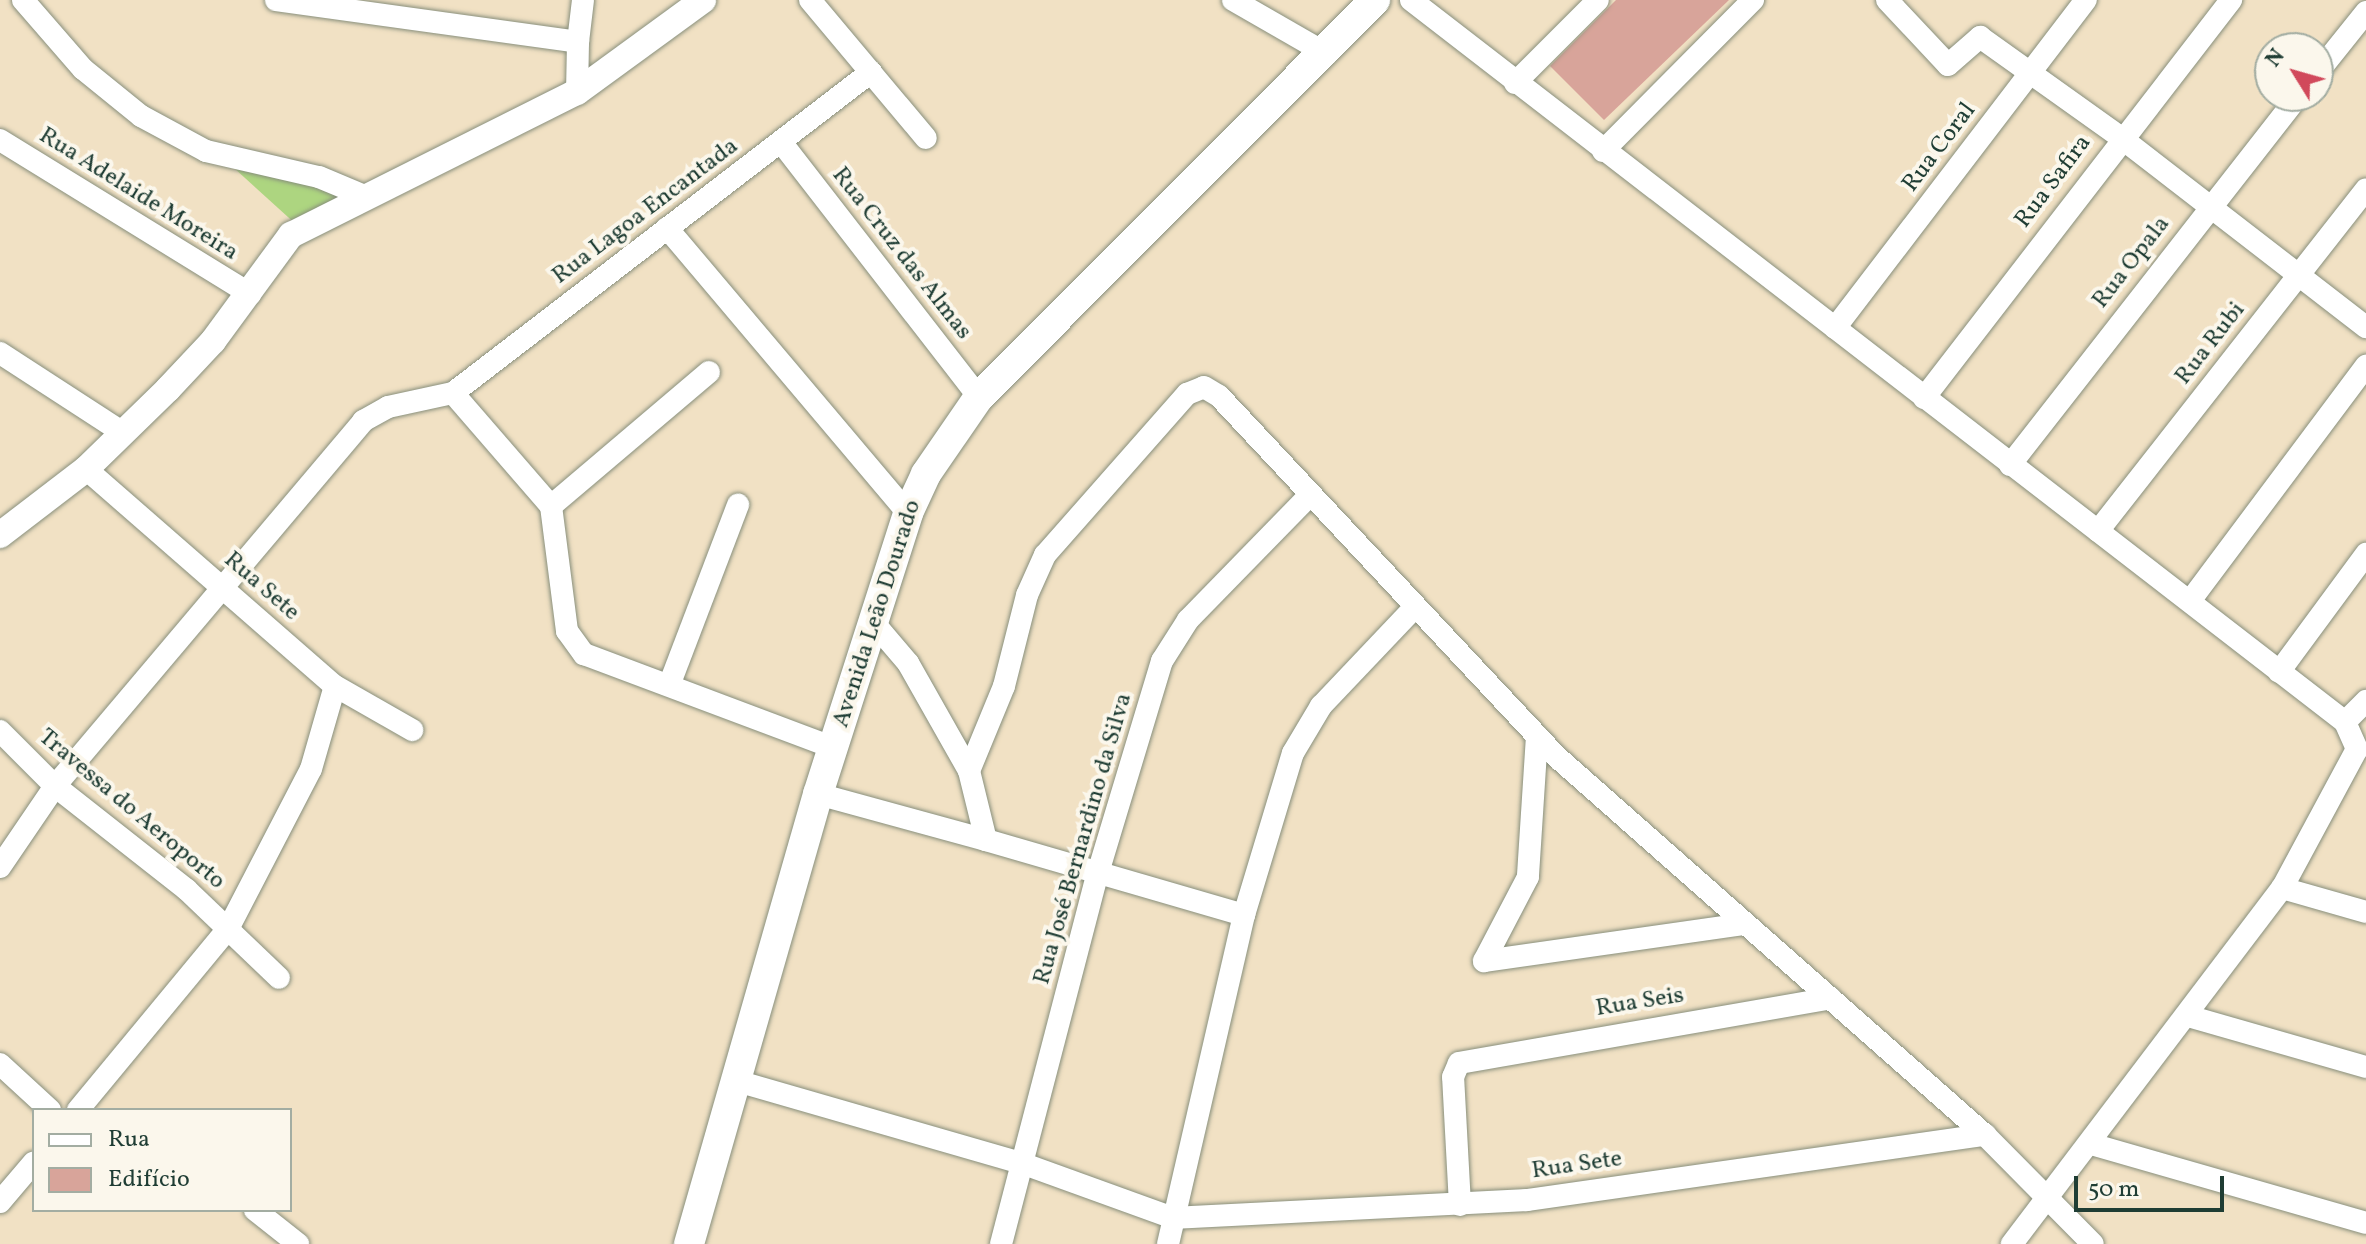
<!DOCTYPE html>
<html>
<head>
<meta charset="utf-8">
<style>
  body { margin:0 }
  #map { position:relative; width:2366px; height:1244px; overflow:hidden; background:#f1e1c4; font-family:Vollkorn,serif }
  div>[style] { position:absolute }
  .green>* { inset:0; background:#add580 }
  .building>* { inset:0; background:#d8a49a }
  .roads { filter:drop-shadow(0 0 2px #888f7c) drop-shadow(0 0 2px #888f7c) }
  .minor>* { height:22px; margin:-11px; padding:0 11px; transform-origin:11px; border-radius:11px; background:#fff }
  .tertiary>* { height:26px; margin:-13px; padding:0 13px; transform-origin:13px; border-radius:13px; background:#fff }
  .secondary>* { height:30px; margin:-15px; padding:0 15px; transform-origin:15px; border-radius:15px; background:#fff }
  span { translate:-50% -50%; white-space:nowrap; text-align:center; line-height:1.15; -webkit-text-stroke:8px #fbf7ec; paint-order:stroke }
  .street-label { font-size:24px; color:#1f3d34 }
  .legend { position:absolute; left:32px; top:1108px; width:260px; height:104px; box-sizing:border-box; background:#fbf7ec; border:2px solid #a3ada2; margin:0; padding:10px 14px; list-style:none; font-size:24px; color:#1f3d34 }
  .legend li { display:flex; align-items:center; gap:16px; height:40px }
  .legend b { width:40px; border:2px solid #a3ada2 }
  .north { position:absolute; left:2254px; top:32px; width:80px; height:80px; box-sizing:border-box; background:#fbf7ec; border:2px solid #a3ada2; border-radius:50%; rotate:307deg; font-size:22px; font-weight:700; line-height:32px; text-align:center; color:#1f3d34 }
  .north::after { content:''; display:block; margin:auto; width:28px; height:36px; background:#d1495b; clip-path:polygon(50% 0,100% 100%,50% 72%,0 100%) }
  .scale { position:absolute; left:2074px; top:1176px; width:150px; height:36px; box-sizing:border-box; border:4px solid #1f3d34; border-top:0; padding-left:10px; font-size:24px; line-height:28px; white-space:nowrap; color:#1f3d34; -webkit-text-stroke:6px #fbf7ec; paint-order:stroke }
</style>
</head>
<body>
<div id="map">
  <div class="green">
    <i style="clip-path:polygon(234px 168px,350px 190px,299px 227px)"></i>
  </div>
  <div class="building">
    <i style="clip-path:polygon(1616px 0,1729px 0,1604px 120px,1550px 66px)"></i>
  </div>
  <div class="roads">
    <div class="minor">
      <i style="left:23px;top:0;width:91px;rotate:49deg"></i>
      <i style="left:83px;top:69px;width:75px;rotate:39deg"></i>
      <i style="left:141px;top:116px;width:74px;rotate:28.3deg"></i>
      <i style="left:206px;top:151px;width:116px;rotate:13deg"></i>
      <i style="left:319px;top:177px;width:47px;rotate:22.7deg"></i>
      <i style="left:276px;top:0;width:305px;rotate:7.9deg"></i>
      <i style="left:578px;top:42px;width:50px;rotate:91.1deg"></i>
      <i style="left:810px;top:0;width:180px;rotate:50deg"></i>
      <i style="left:1233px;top:0;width:108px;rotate:29.9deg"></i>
      <i style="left:1411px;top:0;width:1181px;rotate:37.7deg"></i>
      <i style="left:2345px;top:722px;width:30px;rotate:66deg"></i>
      <i style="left:2357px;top:749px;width:158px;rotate:118.3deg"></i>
      <i style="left:2282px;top:888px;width:447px;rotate:127.2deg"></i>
      <i style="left:1887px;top:0;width:89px;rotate:46.8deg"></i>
      <i style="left:1948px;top:65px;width:43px;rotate:-41.2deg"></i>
      <i style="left:1980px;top:37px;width:172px;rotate:35.5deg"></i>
      <i style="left:2120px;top:137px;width:311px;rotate:37.7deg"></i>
      <i style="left:578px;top:42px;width:42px;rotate:-83.2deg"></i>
      <i style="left:2318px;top:72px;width:77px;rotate:-51.3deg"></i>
      <i style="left:1515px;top:83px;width:117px;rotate:-45deg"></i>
      <i style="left:0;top:140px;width:294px;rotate:31.6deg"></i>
      <i style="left:781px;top:142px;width:323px;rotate:52.2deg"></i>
      <i style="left:1603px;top:151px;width:213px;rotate:-45.2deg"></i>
      <i style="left:667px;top:228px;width:373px;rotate:49.8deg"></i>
      <i style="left:1835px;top:328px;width:413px;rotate:-52.6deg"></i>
      <i style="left:0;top:353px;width:147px;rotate:33deg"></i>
      <i style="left:453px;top:393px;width:150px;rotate:49.1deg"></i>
      <i style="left:551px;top:506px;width:126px;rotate:82.7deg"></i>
      <i style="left:567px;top:631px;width:29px;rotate:54deg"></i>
      <i style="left:584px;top:654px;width:267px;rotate:20.6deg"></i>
      <i style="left:1924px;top:398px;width:503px;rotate:-52.35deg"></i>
      <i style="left:2010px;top:465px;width:468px;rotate:-52deg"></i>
      <i style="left:86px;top:469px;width:330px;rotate:41.1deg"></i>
      <i style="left:335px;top:686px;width:89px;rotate:29.7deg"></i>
      <i style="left:551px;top:506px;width:207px;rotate:-40.3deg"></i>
      <i style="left:2098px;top:531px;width:434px;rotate:-51.9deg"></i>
      <i style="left:2190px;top:601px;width:294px;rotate:-53.2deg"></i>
      <i style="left:873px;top:622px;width:54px;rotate:49.5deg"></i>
      <i style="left:908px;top:663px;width:124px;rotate:60.5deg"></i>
      <i style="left:2279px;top:672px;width:147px;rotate:-53.6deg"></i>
      <i style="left:670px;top:683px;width:191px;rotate:-69.1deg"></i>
      <i style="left:2345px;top:722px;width:30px;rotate:-45deg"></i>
      <i style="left:0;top:731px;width:78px;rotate:45deg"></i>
      <i style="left:55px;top:786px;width:168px;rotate:38.2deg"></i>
      <i style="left:187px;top:890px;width:127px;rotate:43.7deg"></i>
      <i style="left:1537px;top:736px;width:141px;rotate:93.7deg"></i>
      <i style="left:1528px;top:877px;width:95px;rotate:117.6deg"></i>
      <i style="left:1484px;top:961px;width:263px;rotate:-8.1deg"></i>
      <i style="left:818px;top:794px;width:174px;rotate:15.3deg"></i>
      <i style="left:0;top:867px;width:98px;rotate:-55.8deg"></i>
      <i style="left:55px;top:786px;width:478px;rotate:-49.8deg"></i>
      <i style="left:363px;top:421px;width:29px;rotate:-29deg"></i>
      <i style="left:388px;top:407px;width:66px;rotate:-12.2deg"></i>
      <i style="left:453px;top:393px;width:527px;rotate:-37.52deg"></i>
      <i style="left:2282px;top:888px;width:87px;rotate:15.9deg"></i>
      <i style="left:1244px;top:915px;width:269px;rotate:-163.8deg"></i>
      <i style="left:986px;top:840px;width:71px;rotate:-103.8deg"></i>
      <i style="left:969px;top:771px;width:92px;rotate:-67.6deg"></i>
      <i style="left:1004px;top:686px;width:94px;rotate:-75.8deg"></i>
      <i style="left:1027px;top:595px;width:44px;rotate:-65.8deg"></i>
      <i style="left:1045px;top:555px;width:215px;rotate:-48.6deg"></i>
      <i style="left:1187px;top:394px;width:18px;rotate:-22deg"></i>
      <i style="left:1204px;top:387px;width:17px;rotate:31deg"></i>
      <i style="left:1219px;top:396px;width:496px;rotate:46.9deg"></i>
      <i style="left:1558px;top:758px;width:570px;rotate:41.44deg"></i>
      <i style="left:1985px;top:1135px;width:153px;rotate:45.3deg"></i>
      <i style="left:2188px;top:1016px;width:185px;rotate:16deg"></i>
      <i style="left:0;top:1064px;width:68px;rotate:42.6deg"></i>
      <i style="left:737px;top:1081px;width:299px;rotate:16.1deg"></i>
      <i style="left:1024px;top:1164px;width:158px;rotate:19.9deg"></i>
      <i style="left:1173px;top:1218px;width:354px;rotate:-2.9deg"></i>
      <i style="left:1527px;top:1200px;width:463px;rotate:-8.1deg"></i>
      <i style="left:78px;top:1110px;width:235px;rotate:-50.4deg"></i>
      <i style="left:228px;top:929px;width:180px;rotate:-62.6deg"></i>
      <i style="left:311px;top:769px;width:86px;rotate:-73.9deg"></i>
      <i style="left:2091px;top:1144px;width:286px;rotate:16deg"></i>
      <i style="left:0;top:1202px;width:52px;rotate:-49.6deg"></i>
      <i style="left:1460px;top:1205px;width:128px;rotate:-93.1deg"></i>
      <i style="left:1453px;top:1077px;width:15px;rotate:-67deg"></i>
      <i style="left:1459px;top:1063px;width:377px;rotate:-9.9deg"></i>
      <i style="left:255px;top:1210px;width:55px;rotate:38.3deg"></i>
      <i style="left:1001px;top:1244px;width:380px;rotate:-75.4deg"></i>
      <i style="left:1097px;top:876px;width:225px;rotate:-73.2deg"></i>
      <i style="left:1162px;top:661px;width:49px;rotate:-57.6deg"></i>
      <i style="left:1188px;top:620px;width:172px;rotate:-45.7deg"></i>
      <i style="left:1168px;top:1244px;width:338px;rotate:-77deg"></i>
      <i style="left:1244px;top:915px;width:169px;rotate:-73.2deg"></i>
      <i style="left:1293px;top:753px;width:55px;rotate:-59.2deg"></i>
      <i style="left:1321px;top:706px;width:135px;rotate:-46.5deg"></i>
    </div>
    <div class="tertiary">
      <i style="left:0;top:535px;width:108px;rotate:-37.5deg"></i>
      <i style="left:86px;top:469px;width:115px;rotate:-44.3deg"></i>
      <i style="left:168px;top:389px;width:66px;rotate:-46.8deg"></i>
      <i style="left:213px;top:341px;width:132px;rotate:-53.7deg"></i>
      <i style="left:291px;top:235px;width:320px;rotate:-26.6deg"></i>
      <i style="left:577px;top:92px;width:156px;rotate:-36.1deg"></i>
    </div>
    <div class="secondary">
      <i style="left:689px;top:1244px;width:468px;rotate:-74deg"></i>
      <i style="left:818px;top:794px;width:295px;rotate:-72.2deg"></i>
      <i style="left:908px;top:513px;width:43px;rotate:-65.2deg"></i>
      <i style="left:926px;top:474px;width:93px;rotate:-55.5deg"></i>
      <i style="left:979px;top:397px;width:561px;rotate:-45.07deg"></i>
    </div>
  </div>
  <div class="street-label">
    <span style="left:1940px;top:148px;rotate:-53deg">Rua Coral</span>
    <span style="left:2054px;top:182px;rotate:-53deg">Rua Safira</span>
    <span style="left:138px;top:195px;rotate:32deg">Rua Adelaide Moreira</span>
    <span style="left:646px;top:212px;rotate:-37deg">Rua Lagoa Encantada</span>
    <span style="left:901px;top:254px;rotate:52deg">Rua Cruz das Almas</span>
    <span style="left:2132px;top:263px;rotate:-52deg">Rua Opala</span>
    <span style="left:2211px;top:344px;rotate:-52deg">Rua Rubi</span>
    <span style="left:261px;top:587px;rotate:41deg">Rua Sete</span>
    <span style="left:878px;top:614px;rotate:-72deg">Avenida Leão Dourado</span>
    <span style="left:131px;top:810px;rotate:40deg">Travessa do Aeroporto</span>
    <span style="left:1084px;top:839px;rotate:-74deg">Rua José Bernardino da Silva</span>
    <span style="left:1640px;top:1003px;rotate:-9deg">Rua Seis</span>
    <span style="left:1577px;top:1166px;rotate:-8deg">Rua Sete</span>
  </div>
  <ul class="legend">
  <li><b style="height:10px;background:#fff"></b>Rua</li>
  <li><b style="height:22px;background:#d8a49a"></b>Edifício</li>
  </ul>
  <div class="north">N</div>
  <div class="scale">50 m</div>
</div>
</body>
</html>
